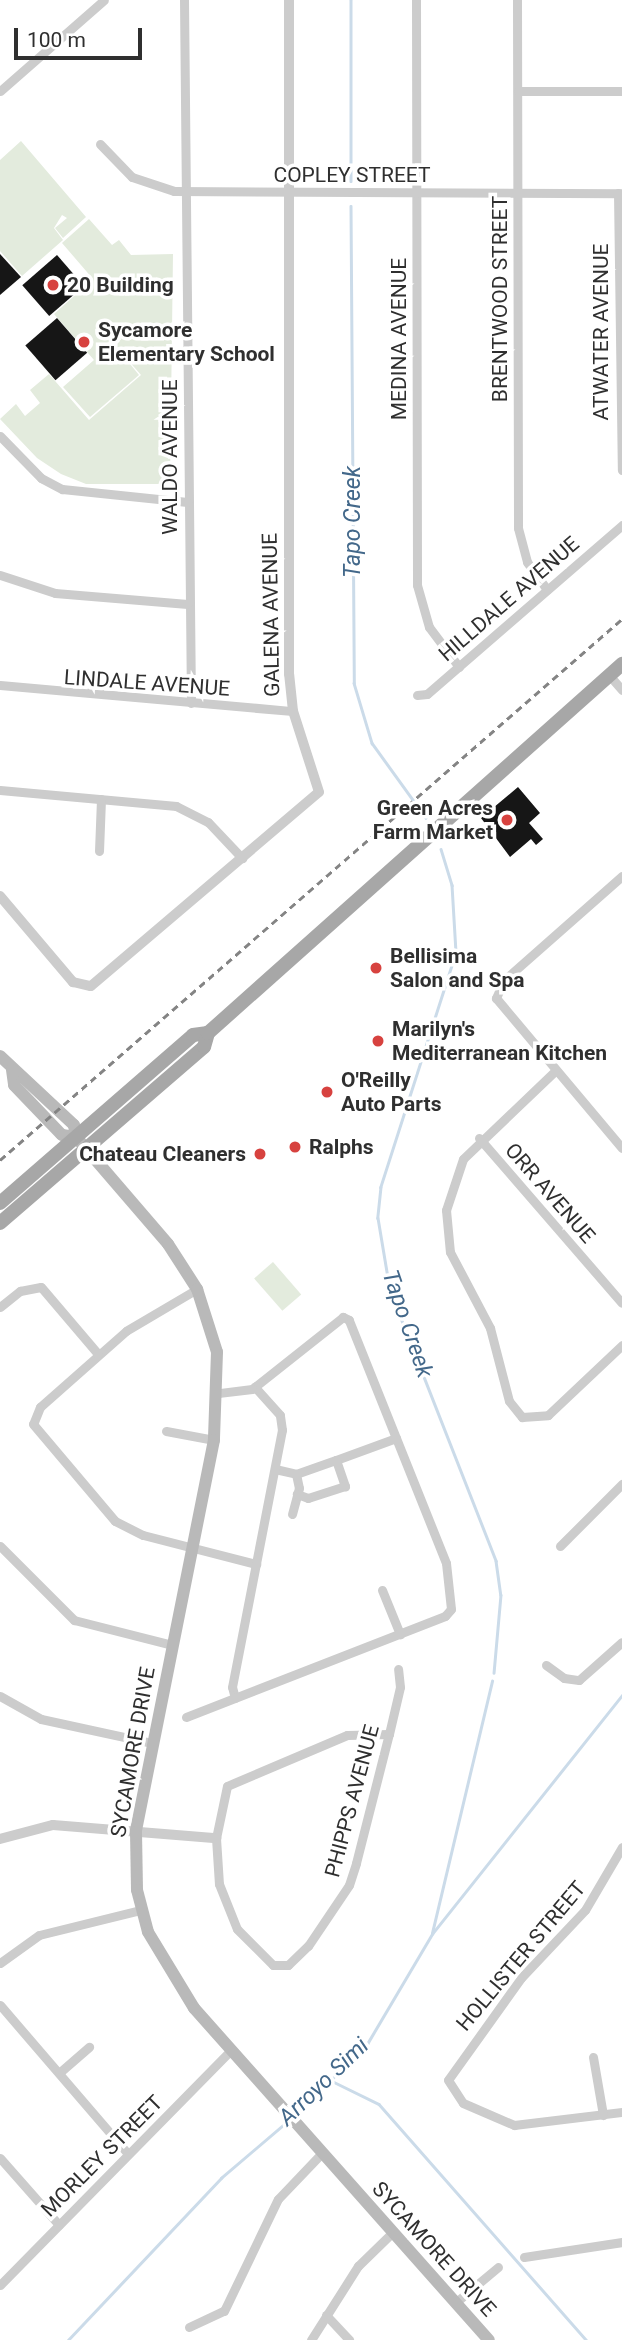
<!DOCTYPE html>
<html>
<head>
<meta charset="utf-8">
<style>
  body { margin:0 }
  #map { position:relative; width:622px; height:2340px; overflow:hidden; background:#fff; font-family:Roboto,sans-serif }
  div>[style] { position:absolute }
  .green>* { inset:0; background:#e3ebdd; transform-origin:0 0 }
  .stream>* { height:2.5px; margin:-1.25px; padding:0 1.25px; transform-origin:1.25px; border-radius:1.25px; background:#cbdbe9 }
  .building>* { inset:0; background:#161616; transform-origin:0 0 }
  .minor>* { height:9px; margin:-4.5px; padding:0 4.5px; transform-origin:4.5px; border-radius:4.5px; background:#ccc }
  .tertiary>* { height:10px; margin:-5px; padding:0 5px; transform-origin:5px; border-radius:5px; background:#ccc }
  .secondary>* { height:12px; margin:-6px; padding:0 6px; transform-origin:6px; border-radius:6px; background:#b9b9b9 }
  .primary>* { height:14px; margin:-7px; padding:0 7px; transform-origin:7px; border-radius:7px; background:#a7a7a7 }
  .rail>* { height:2.5px; margin-top:-1.25px; transform-origin:0; background:repeating-linear-gradient(90deg,#848484 0 7px,transparent 0 12px) }
  .dots>* { width:19px; height:19px; translate:-50% -50%; box-sizing:border-box; border:4px solid #fff; border-radius:50% }
  span { translate:-50% -50%; white-space:nowrap; text-align:center; line-height:1.15; -webkit-text-stroke:7px #fff; paint-order:stroke }
  .street-label { font-size:21px; color:#2f2f2f }
  .poi-label { font-size:21px; color:#2f2f2f; font-weight:700 }
  .left { translate:0 -50%; text-align:left }
  .right { translate:-100% -50%; text-align:right }
  .water-label { font-size:23px; color:#43688a; font-style:italic }
  .scale { position:absolute; left:14px; top:28px; width:128px; height:32px; box-sizing:border-box; border:4px solid #2f2f2f; border-top:0; padding-left:9px; font-size:21px; line-height:24px; white-space:nowrap; color:#2f2f2f; -webkit-text-stroke:5px #fff; paint-order:stroke }
</style>
</head>
<body>
<div id="map">
  <div class="green">
    <i style="clip-path:polygon(21px 141px,86px 217px,63px 238px,55px 228px,67px 218px,62px 215px,54px 228px,63px 240px,22px 276px,0 251px,0 160px)"></i>
    <i style="clip-path:polygon(89px 219px,112px 245px,119px 240px,131px 255px,173px 254px,170px 484px,86px 484px,61px 474px,37px 458px,0 419px,16px 404px,25px 416px,40px 403px,30px 390px,49px 374px,89px 420px,141px 375px,113px 343px,139px 375px,90px 417px,63px 387px,94px 360px,54px 314px,93px 279px,62px 243px)"></i>
    <i style="left:273px;top:1262px;width:43px;height:25px;rotate:49deg"></i>
  </div>
  <div class="stream">
    <i style="left:351px;top:0;width:181px;rotate:90deg"></i>
    <i style="left:351px;top:206px;width:477px;rotate:89.6deg"></i>
    <i style="left:354px;top:683px;width:63px;rotate:73.3deg"></i>
    <i style="left:372px;top:743px;width:92px;rotate:54.2deg"></i>
    <i style="left:441px;top:849px;width:38px;rotate:73deg"></i>
    <i style="left:452px;top:885px;width:68px;rotate:86.6deg"></i>
    <i style="left:456px;top:953px;width:246px;rotate:107.8deg"></i>
    <i style="left:381px;top:1187px;width:31px;rotate:96deg"></i>
    <i style="left:378px;top:1218px;width:73px;rotate:80.5deg"></i>
    <i style="left:390px;top:1290px;width:291px;rotate:68.6deg"></i>
    <i style="left:496px;top:1561px;width:34px;rotate:82deg"></i>
    <i style="left:501px;top:1595px;width:78px;rotate:95.1deg"></i>
    <i style="left:432px;top:1933px;width:259px;rotate:-76.6deg"></i>
    <i style="left:332px;top:2081px;width:52px;rotate:26.1deg"></i>
    <i style="left:379px;top:2104px;width:314px;rotate:48.7deg"></i>
    <i style="left:294px;top:2116px;width:103px;rotate:-44.6deg"></i>
    <i style="left:367px;top:2044px;width:128px;rotate:-59.4deg"></i>
    <i style="left:432px;top:1934px;width:305px;rotate:-51.5deg"></i>
    <i style="left:68px;top:2340px;width:223px;rotate:-46.6deg"></i>
    <i style="left:221px;top:2178px;width:89px;rotate:-40.5deg"></i>
  </div>
  <div class="building">
    <i style="clip-path:polygon(0 254px,21px 277px,0 295px)"></i>
    <i style="left:57px;top:255px;width:41px;height:46px;rotate:49deg"></i>
    <i style="left:57px;top:318px;width:46px;height:42px;rotate:49deg"></i>
    <i style="clip-path:polygon(518px 787px,540px 813px,529px 823px,543px 839px,536px 845px,531px 839px,510px 857px,481px 818px)"></i>
  </div>
  <div class="minor">
    <i style="left:184px;top:0;width:703px;rotate:89.43deg"></i>
    <i style="left:416px;top:0;width:585px;rotate:89.9deg"></i>
    <i style="left:417px;top:585px;width:44px;rotate:74.1deg"></i>
    <i style="left:429px;top:627px;width:50px;rotate:53.1deg"></i>
    <i style="left:517px;top:0;width:528px;rotate:89.89deg"></i>
    <i style="left:518px;top:528px;width:35px;rotate:75deg"></i>
    <i style="left:527px;top:562px;width:34px;rotate:54deg"></i>
    <i style="left:0;top:91px;width:138px;rotate:-41.2deg"></i>
    <i style="left:518px;top:91px;width:104px"></i>
    <i style="left:100px;top:144px;width:46px;rotate:45.9deg"></i>
    <i style="left:132px;top:177px;width:44px;rotate:18.4deg"></i>
    <i style="left:174px;top:191px;width:448px;rotate:0.3deg"></i>
    <i style="left:618px;top:193px;width:277px;rotate:89.2deg"></i>
    <i style="left:0;top:436px;width:59px;rotate:45.7deg"></i>
    <i style="left:41px;top:478px;width:24px;rotate:28deg"></i>
    <i style="left:62px;top:489px;width:126px;rotate:5.9deg"></i>
    <i style="left:0;top:575px;width:58px;rotate:18.1deg"></i>
    <i style="left:55px;top:593px;width:133px;rotate:4.7deg"></i>
    <i style="left:609px;top:675px;width:20px;rotate:49deg"></i>
    <i style="left:0;top:685px;width:294px;rotate:5.1deg"></i>
    <i style="left:417px;top:695px;width:10px;rotate:-6deg"></i>
    <i style="left:427px;top:694px;width:258px;rotate:-40.9deg"></i>
    <i style="left:0;top:790px;width:177px;rotate:5.2deg"></i>
    <i style="left:176px;top:806px;width:36px;rotate:27deg"></i>
    <i style="left:208px;top:822px;width:50px;rotate:46.6deg"></i>
    <i style="left:99px;top:851px;width:52px;rotate:-87.8deg"></i>
    <i style="left:622px;top:876px;width:157px;rotate:138.6deg"></i>
    <i style="left:504px;top:980px;width:20px;rotate:114deg"></i>
    <i style="left:496px;top:998px;width:196px;rotate:50deg"></i>
    <i style="left:555px;top:1071px;width:127px;rotate:136.3deg"></i>
    <i style="left:463px;top:1159px;width:54px;rotate:108.4deg"></i>
    <i style="left:446px;top:1210px;width:42px;rotate:84.6deg"></i>
    <i style="left:450px;top:1252px;width:86px;rotate:62.2deg"></i>
    <i style="left:490px;top:1328px;width:75px;rotate:75.4deg"></i>
    <i style="left:509px;top:1401px;width:21px;rotate:51deg"></i>
    <i style="left:522px;top:1417px;width:26px;rotate:-4deg"></i>
    <i style="left:548px;top:1415px;width:102px;rotate:-43.4deg"></i>
    <i style="left:479px;top:1138px;width:218px;rotate:49.1deg"></i>
    <i style="left:197px;top:1289px;width:82px;rotate:149.4deg"></i>
    <i style="left:126px;top:1331px;width:115px;rotate:138.5deg"></i>
    <i style="left:40px;top:1407px;width:18px;rotate:112deg"></i>
    <i style="left:33px;top:1424px;width:127px;rotate:49.8deg"></i>
    <i style="left:115px;top:1521px;width:31px;rotate:27deg"></i>
    <i style="left:143px;top:1535px;width:117px;rotate:14.4deg"></i>
    <i style="left:0;top:1307px;width:26px;rotate:-39deg"></i>
    <i style="left:20px;top:1291px;width:21px;rotate:-11deg"></i>
    <i style="left:41px;top:1287px;width:88px;rotate:49.6deg"></i>
    <i style="left:166px;top:1431px;width:49px;rotate:10.6deg"></i>
    <i style="left:336px;top:1460px;width:64px;rotate:-20.1deg"></i>
    <i style="left:275px;top:1469px;width:22px;rotate:13deg"></i>
    <i style="left:296px;top:1474px;width:14px;rotate:78deg"></i>
    <i style="left:299px;top:1488px;width:27px;rotate:105deg"></i>
    <i style="left:296px;top:1474px;width:42px;rotate:-19.3deg"></i>
    <i style="left:336px;top:1460px;width:28px;rotate:71deg"></i>
    <i style="left:345px;top:1486px;width:39px;rotate:162deg"></i>
    <i style="left:308px;top:1498px;width:12px;rotate:-160deg"></i>
    <i style="left:0;top:1546px;width:105px;rotate:45deg"></i>
    <i style="left:74px;top:1620px;width:102px;rotate:14.2deg"></i>
    <i style="left:560px;top:1546px;width:88px;rotate:-45deg"></i>
    <i style="left:382px;top:1590px;width:48px;rotate:67.8deg"></i>
    <i style="left:546px;top:1665px;width:22px;rotate:36deg"></i>
    <i style="left:564px;top:1678px;width:15px;rotate:8deg"></i>
    <i style="left:579px;top:1680px;width:57px;rotate:-41.5deg"></i>
    <i style="left:0;top:1696px;width:47px;rotate:29.3deg"></i>
    <i style="left:41px;top:1719px;width:114px;rotate:12.2deg"></i>
    <i style="left:235px;top:1698px;width:11px;rotate:-105deg"></i>
    <i style="left:232px;top:1687px;width:262px;rotate:-79deg"></i>
    <i style="left:282px;top:1430px;width:15px;rotate:-98deg"></i>
    <i style="left:280px;top:1415px;width:38px;rotate:-132deg"></i>
    <i style="left:186px;top:1717px;width:278px;rotate:-21.3deg"></i>
    <i style="left:445px;top:1616px;width:9px;rotate:-49deg"></i>
    <i style="left:451px;top:1609px;width:46px;rotate:-96.2deg"></i>
    <i style="left:446px;top:1563px;width:262px;rotate:-111.8deg"></i>
    <i style="left:349px;top:1320px;width:7px;rotate:-153deg"></i>
    <i style="left:343px;top:1317px;width:116px;rotate:141.6deg"></i>
    <i style="left:252px;top:1389px;width:32px;rotate:173deg"></i>
    <i style="left:389px;top:1734px;width:42px;rotate:178.6deg"></i>
    <i style="left:347px;top:1735px;width:130px;rotate:157deg"></i>
    <i style="left:227px;top:1786px;width:53px;rotate:101.9deg"></i>
    <i style="left:216px;top:1838px;width:46px;rotate:86.3deg"></i>
    <i style="left:219px;top:1884px;width:48px;rotate:68.2deg"></i>
    <i style="left:237px;top:1929px;width:51px;rotate:45deg"></i>
    <i style="left:273px;top:1965px;width:15px"></i>
    <i style="left:288px;top:1965px;width:28px;rotate:-44deg"></i>
    <i style="left:308px;top:1946px;width:73px;rotate:-56.1deg"></i>
    <i style="left:349px;top:1885px;width:23px;rotate:-72deg"></i>
    <i style="left:356px;top:1863px;width:133px;rotate:-75.7deg"></i>
    <i style="left:389px;top:1734px;width:48px;rotate:-76.8deg"></i>
    <i style="left:400px;top:1687px;width:18px;rotate:-96deg"></i>
    <i style="left:622px;top:1847px;width:73px;rotate:120.4deg"></i>
    <i style="left:585px;top:1910px;width:93px;rotate:133.3deg"></i>
    <i style="left:521px;top:1978px;width:125px;rotate:125.6deg"></i>
    <i style="left:448px;top:2080px;width:27px;rotate:57deg"></i>
    <i style="left:463px;top:2103px;width:56px;rotate:23.3deg"></i>
    <i style="left:514px;top:2125px;width:109px;rotate:-6.9deg"></i>
    <i style="left:0;top:1963px;width:48px;rotate:-35.7deg"></i>
    <i style="left:39px;top:1935px;width:105px;rotate:-13.8deg"></i>
    <i style="left:0;top:2005px;width:196px;rotate:49.3deg"></i>
    <i style="left:593px;top:2057px;width:59px;rotate:80.2deg"></i>
    <i style="left:59px;top:2073px;width:40px;rotate:-41deg"></i>
    <i style="left:0;top:2158px;width:89px;rotate:48.6deg"></i>
    <i style="left:524px;top:2257px;width:99px;rotate:-8.7deg"></i>
    <i style="left:0;top:2285px;width:328px;rotate:-45.5deg"></i>
    <i style="left:455px;top:2303px;width:56px;rotate:-39.9deg"></i>
    <i style="left:326px;top:2315px;width:34px;rotate:47deg"></i>
    <i style="left:189px;top:2327px;width:38px;rotate:-25deg"></i>
    <i style="left:224px;top:2311px;width:124px;rotate:-64.3deg"></i>
    <i style="left:278px;top:2199px;width:64px;rotate:-46.3deg"></i>
    <i style="left:311px;top:2340px;width:88px;rotate:-57.6deg"></i>
    <i style="left:358px;top:2266px;width:49px;rotate:-44.2deg"></i>
  </div>
  <div class="tertiary">
    <i style="left:0;top:896px;width:113px;rotate:49.7deg"></i>
    <i style="left:73px;top:982px;width:18px;rotate:13deg"></i>
    <i style="left:91px;top:986px;width:299px;rotate:-40.4deg"></i>
    <i style="left:319px;top:792px;width:85px;rotate:-107.8deg"></i>
    <i style="left:293px;top:711px;width:37px;rotate:-96deg"></i>
    <i style="left:289px;top:674px;width:674px;rotate:-90deg"></i>
    <i style="left:0;top:1839px;width:55px;rotate:-14.8deg"></i>
    <i style="left:53px;top:1825px;width:164px;rotate:4.6deg"></i>
  </div>
  <div class="secondary">
    <i style="left:0;top:1056px;width:101px;rotate:43deg"></i>
    <i style="left:74px;top:1125px;width:12px;rotate:81deg"></i>
    <i style="left:76px;top:1137px;width:141px;rotate:49.3deg"></i>
    <i style="left:168px;top:1244px;width:54px;rotate:57.2deg"></i>
    <i style="left:197px;top:1289px;width:66px;rotate:72.4deg"></i>
    <i style="left:217px;top:1352px;width:88px;rotate:92deg"></i>
    <i style="left:214px;top:1440px;width:400px;rotate:101.3deg"></i>
    <i style="left:136px;top:1832px;width:58px;rotate:89deg"></i>
    <i style="left:137px;top:1890px;width:43px;rotate:75.3deg"></i>
    <i style="left:148px;top:1932px;width:89px;rotate:58.8deg"></i>
    <i style="left:194px;top:2008px;width:444px;rotate:48.4deg"></i>
    <i style="left:12px;top:1070px;width:15px;rotate:82deg"></i>
    <i style="left:14px;top:1085px;width:69px;rotate:46.2deg"></i>
    <i style="left:62px;top:1135px;width:14px;rotate:8deg"></i>
  </div>
  <div class="primary">
    <i style="left:0;top:1203px;width:256px;rotate:-41deg"></i>
    <i style="left:193px;top:1035px;width:15px;rotate:-8deg"></i>
    <i style="left:0;top:1223px;width:269px;rotate:-40.8deg"></i>
    <i style="left:204px;top:1047px;width:15px;rotate:-74deg"></i>
    <i style="left:208px;top:1033px;width:555px;rotate:-41.71deg"></i>
  </div>
  <div class="rail">
    <i style="left:0;top:1160px;width:824px;rotate:-41.02deg"></i>
  </div>
  <div class="dots">
    <i style="left:53px;top:285px;background:#d7423f"></i>
    <i style="left:84px;top:342px;background:#d7423f"></i>
    <i style="left:507px;top:820px;background:#d7423f"></i>
    <i style="left:376px;top:968px;background:#d7423f"></i>
    <i style="left:378px;top:1041px;background:#d7423f"></i>
    <i style="left:327px;top:1092px;background:#d7423f"></i>
    <i style="left:295px;top:1147px;background:#d7423f"></i>
    <i style="left:260px;top:1154px;background:#d7423f"></i>
  </div>
  <div class="street-label">
    <span style="left:352px;top:175px">COPLEY STREET</span>
    <span style="left:500px;top:299px;rotate:-90deg">BRENTWOOD STREET</span>
    <span style="left:601px;top:332px;rotate:-90deg">ATWATER AVENUE</span>
    <span style="left:399px;top:339px;rotate:-90deg">MEDINA AVENUE</span>
    <span style="left:170px;top:457px;rotate:-90deg">WALDO AVENUE</span>
    <span style="left:509px;top:599px;rotate:-41deg">HILLDALE AVENUE</span>
    <span style="left:271px;top:615px;rotate:-91deg">GALENA AVENUE</span>
    <span style="left:147px;top:683px;rotate:4deg">LINDALE AVENUE</span>
    <span style="left:550px;top:1193px;rotate:49deg">ORR AVENUE</span>
    <span style="left:133px;top:1752px;rotate:-80deg">SYCAMORE DRIVE</span>
    <span style="left:352px;top:1801px;rotate:-75deg">PHIPPS AVENUE</span>
    <span style="left:521px;top:1956px;rotate:-50deg">HOLLISTER STREET</span>
    <span style="left:102px;top:2156px;rotate:-45deg">MORLEY STREET</span>
    <span style="left:434px;top:2249px;rotate:48deg">SYCAMORE DRIVE</span>
  </div>
  <div class="poi-label">
    <span class="left" style="left:67px;top:285px">20 Building</span>
    <span class="left" style="left:98px;top:342px">Sycamore<br>Elementary School</span>
    <span class="right" style="left:493px;top:820px">Green Acres<br>Farm Market</span>
    <span class="left" style="left:390px;top:968px">Bellisima<br>Salon and Spa</span>
    <span class="left" style="left:392px;top:1041px">Marilyn's<br>Mediterranean Kitchen</span>
    <span class="left" style="left:341px;top:1092px">O'Reilly<br>Auto Parts</span>
    <span class="left" style="left:309px;top:1147px">Ralphs</span>
    <span class="right" style="left:246px;top:1154px">Chateau Cleaners</span>
  </div>
  <div class="water-label">
    <span style="left:353px;top:522px;rotate:-90deg">Tapo Creek</span>
    <span style="left:407px;top:1324px;rotate:71deg">Tapo Creek</span>
    <span style="left:324px;top:2082px;rotate:-44deg">Arroyo Simi</span>
  </div>
  <div class="scale">100 m</div>
</div>
</body>
</html>
